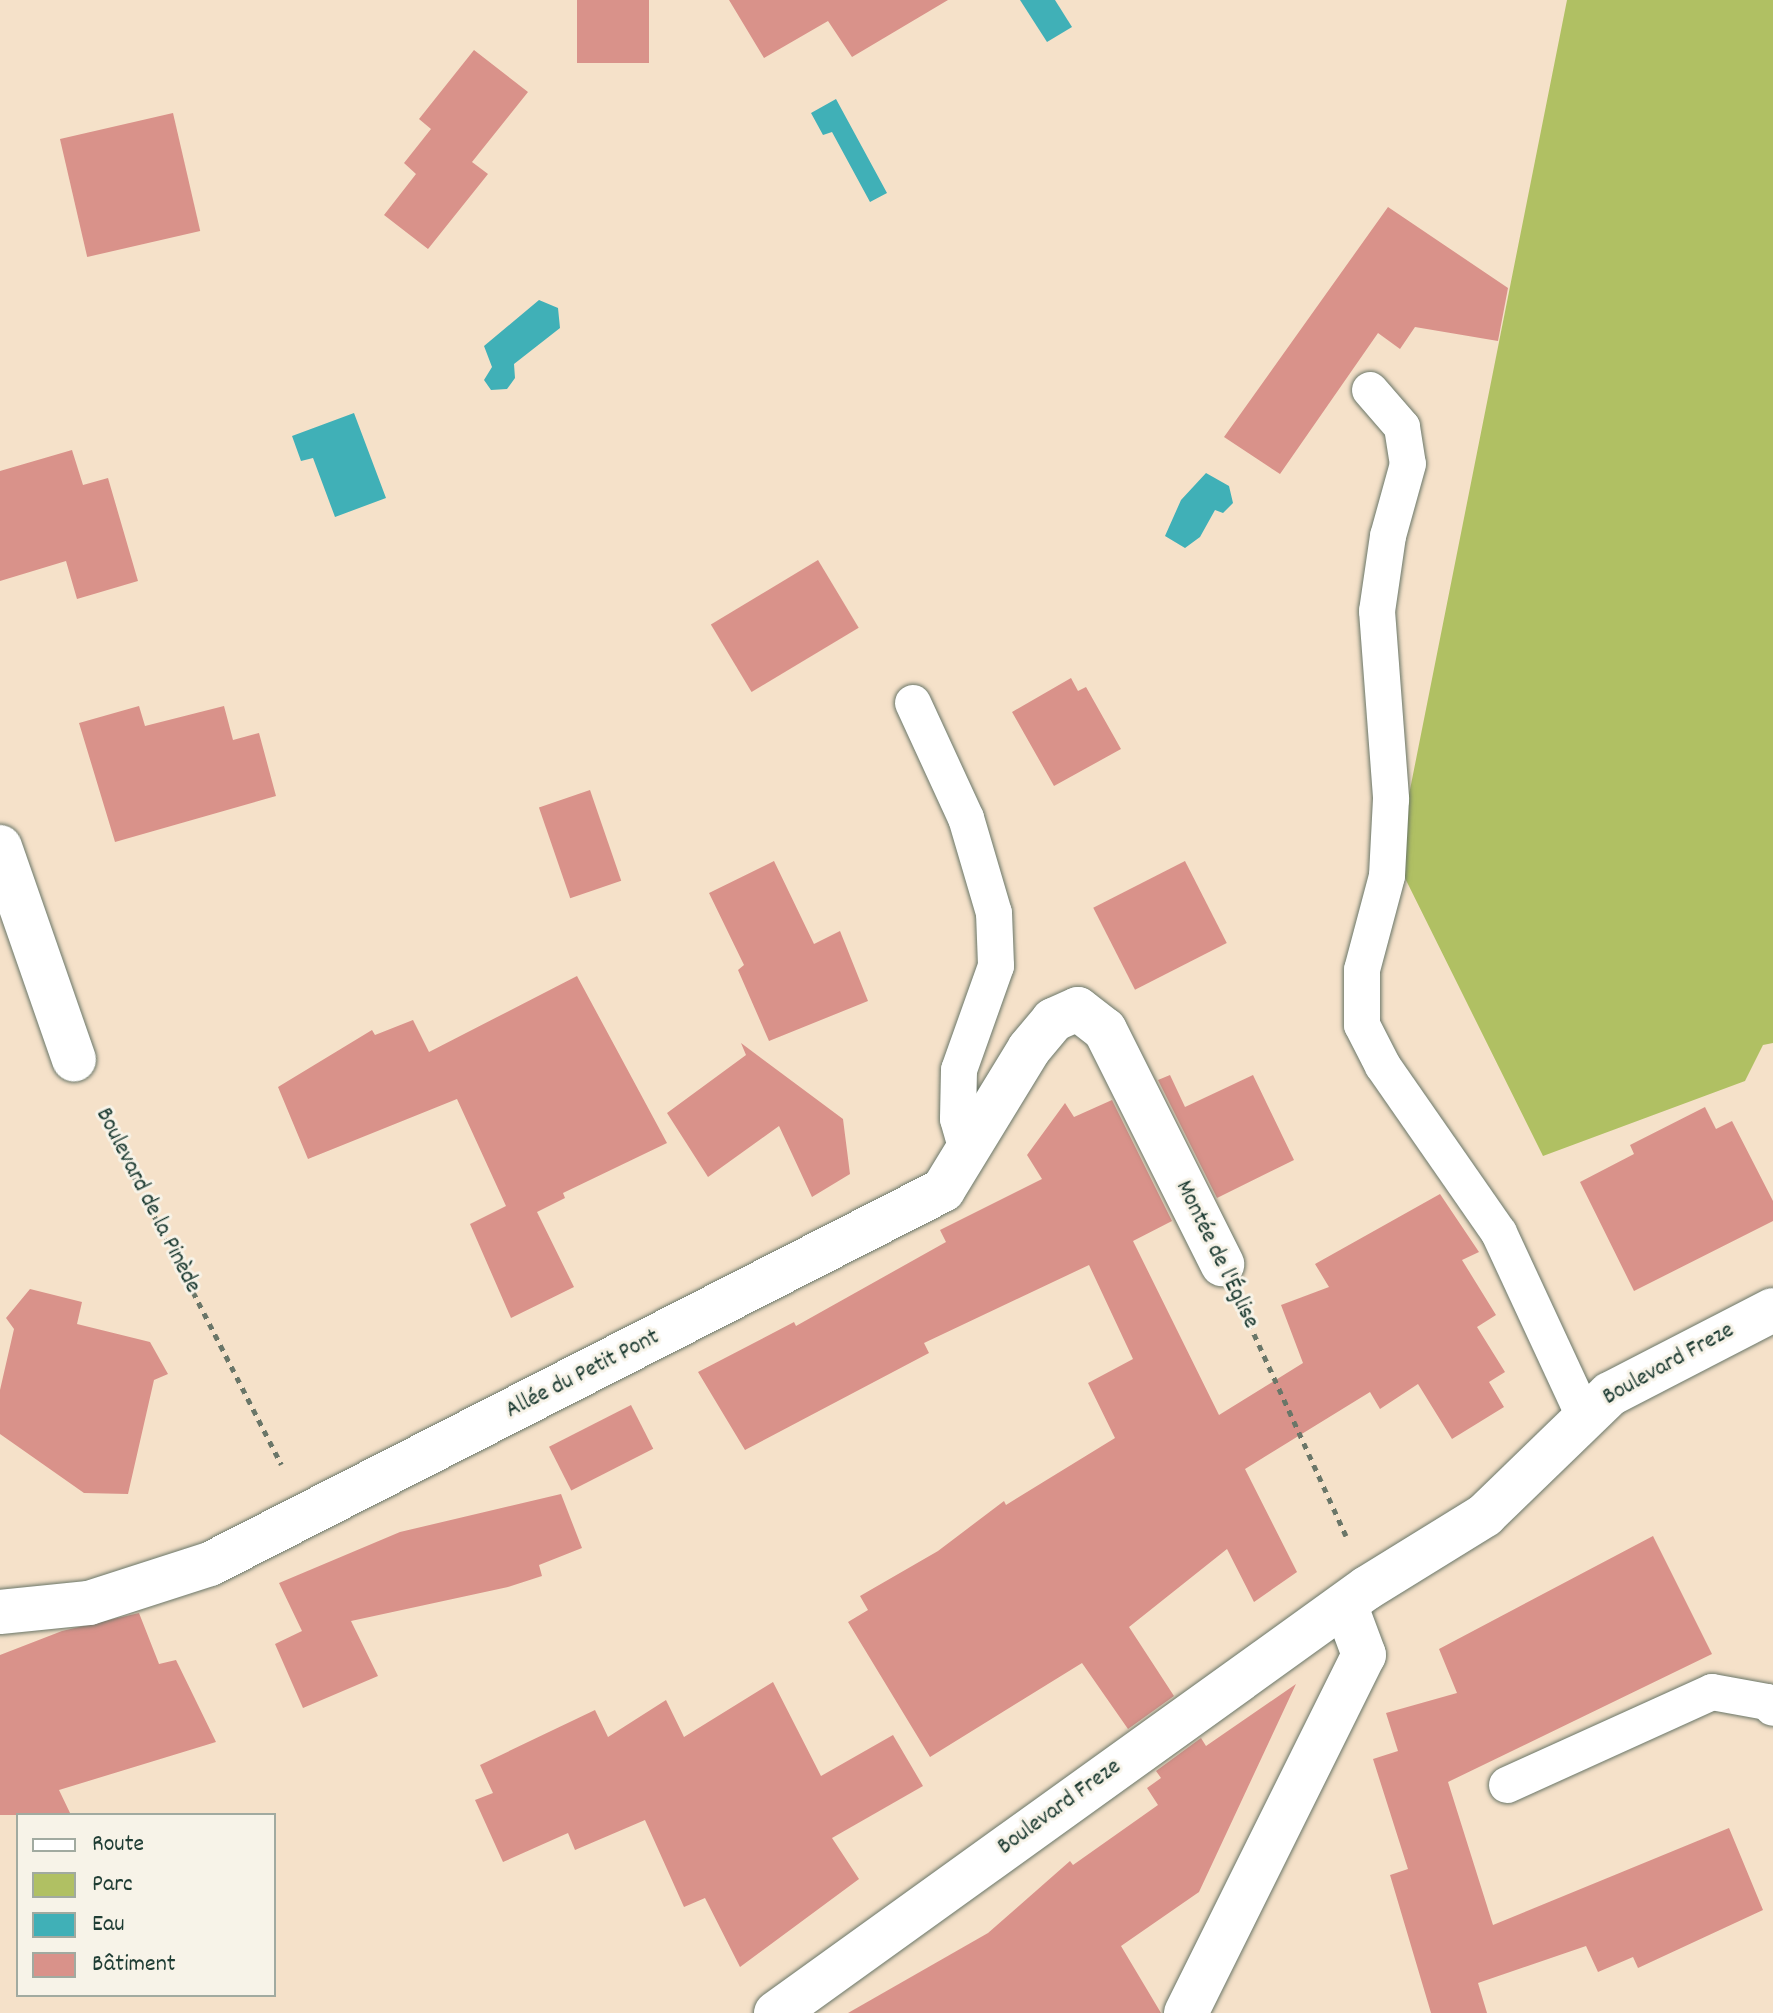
<!DOCTYPE html>
<html>
<head>
<meta charset="utf-8">
<style>
  body { margin:0 }
  #map { position:relative; width:1773px; height:2013px; overflow:hidden; background:#f5e1c9; font-family:Dekko,sans-serif }
  div>[style] { position:absolute }
  .green>* { inset:0; background:#b0c063 }
  .water>* { inset:0; background:#40b0b7 }
  .building>* { inset:0; background:#d9928a; transform-origin:0 0 }
  .path>* { height:5px; margin-top:-2.5px; transform-origin:0; background:repeating-linear-gradient(90deg,#6a7668 0 6px,transparent 0 12px) }
  .roads { filter:drop-shadow(0 0 2px #6a7668) drop-shadow(0 0 2px #6a7668) }
  .lane>* { height:36px; margin:-18px; padding:0 18px; transform-origin:18px; border-radius:18px; background:#fff }
  .street>* { height:44px; margin:-22px; padding:0 22px; transform-origin:22px; border-radius:22px; background:#fff }
  span { translate:-50% -50%; white-space:nowrap; text-align:center; line-height:1.15; -webkit-text-stroke:6px #f7f3e8; paint-order:stroke }
  .street-label { font-size:24px; color:#1f3d34 }
  .legend { position:absolute; left:16px; top:1813px; width:260px; height:184px; box-sizing:border-box; background:#f7f3e8; border:2px solid #a1aaa0; margin:0; padding:10px 14px; list-style:none; font-size:24px; color:#1f3d34 }
  .legend li { display:flex; align-items:center; gap:16px; height:40px }
  .legend b { width:40px; border:2px solid #a1aaa0 }
</style>
</head>
<body>
<div id="map">
  <div class="green">
    <i style="clip-path:polygon(1567px 0,1773px 0,1773px 1043px,1763px 1045px,1745px 1081px,1543px 1156px,1396px 860px)"></i>
  </div>
  <div class="water">
    <i style="clip-path:polygon(1020px 0,1055px 0,1072px 27px,1047px 42px)"></i>
    <i style="clip-path:polygon(836px 99px,887px 193px,870px 202px,832px 132px,823px 135px,811px 113px)"></i>
    <i style="clip-path:polygon(539px 300px,558px 308px,560px 328px,514px 364px,515px 378px,507px 389px,491px 390px,484px 380px,492px 367px,484px 346px)"></i>
    <i style="clip-path:polygon(354px 413px,386px 498px,335px 517px,313px 458px,301px 461px,292px 436px)"></i>
    <i style="clip-path:polygon(1206px 473px,1229px 486px,1233px 503px,1223px 513px,1215px 510px,1200px 537px,1185px 548px,1165px 536px,1181px 500px)"></i>
  </div>
  <div class="building">
    <i style="left:577px;top:0;width:72px;height:63px"></i>
    <i style="clip-path:polygon(729px 0,948px 0,852px 57px,828px 21px,764px 58px)"></i>
    <i style="clip-path:polygon(474px 50px,528px 92px,472px 162px,488px 174px,428px 249px,384px 215px,416px 174px,404px 163px,431px 129px,419px 119px)"></i>
    <i style="left:173px;top:113px;width:121px;height:116px;rotate:77deg"></i>
    <i style="clip-path:polygon(1388px 207px,1508px 288px,1498px 341px,1415px 327px,1400px 349px,1378px 333px,1280px 474px,1224px 437px)"></i>
    <i style="clip-path:polygon(72px 450px,83px 485px,108px 478px,138px 581px,77px 599px,66px 561px,0 581px,0 471px)"></i>
    <i style="left:818px;top:560px;width:79px;height:125px;rotate:59deg"></i>
    <i style="clip-path:polygon(1071px 678px,1078px 691px,1086px 687px,1121px 749px,1054px 786px,1012px 712px)"></i>
    <i style="clip-path:polygon(139px 706px,145px 726px,224px 706px,233px 740px,259px 733px,276px 796px,115px 842px,79px 723px)"></i>
    <i style="left:590px;top:790px;width:96px;height:54px;rotate:71deg"></i>
    <i style="clip-path:polygon(774px 861px,814px 944px,840px 931px,868px 1001px,769px 1041px,738px 970px,744px 965px,709px 893px)"></i>
    <i style="left:1185px;top:861px;width:92px;height:103px;rotate:63deg"></i>
    <i style="clip-path:polygon(577px 976px,667px 1143px,563px 1193px,565px 1198px,537px 1212px,574px 1287px,511px 1318px,470px 1224px,506px 1206px,457px 1099px,308px 1159px,278px 1087px,372px 1030px,375px 1035px,413px 1020px,429px 1052px)"></i>
    <i style="clip-path:polygon(741px 1043px,843px 1119px,850px 1174px,812px 1197px,779px 1126px,708px 1177px,667px 1113px,746px 1055px)"></i>
    <i style="clip-path:polygon(1170px 1075px,1185px 1107px,1253px 1075px,1294px 1160px,1217px 1198px,1158px 1080px)"></i>
    <i style="clip-path:polygon(1112px 1100px,1172px 1221px,1133px 1241px,1219px 1415px,1303px 1363px,1281px 1305px,1329px 1287px,1315px 1264px,1440px 1194px,1479px 1252px,1462px 1260px,1496px 1315px,1477px 1327px,1505px 1372px,1489px 1382px,1504px 1407px,1452px 1439px,1418px 1384px,1380px 1409px,1370px 1392px,1245px 1469px,1297px 1572px,1254px 1602px,1227px 1549px,1129px 1627px,1174px 1696px,1128px 1729px,1082px 1663px,930px 1757px,848px 1622px,868px 1610px,860px 1596px,938px 1551px,1004px 1501px,1006px 1505px,1115px 1438px,1088px 1383px,1133px 1359px,1089px 1265px,924px 1343px,929px 1353px,745px 1450px,698px 1372px,794px 1322px,796px 1326px,946px 1242px,940px 1230px,1042px 1179px,1027px 1155px,1065px 1103px,1074px 1117px)"></i>
    <i style="clip-path:polygon(1705px 1107px,1716px 1129px,1732px 1121px,1773px 1201px,1773px 1221px,1634px 1291px,1580px 1182px,1634px 1154px,1630px 1145px)"></i>
    <i style="clip-path:polygon(30px 1289px,82px 1302px,77px 1324px,150px 1342px,168px 1374px,154px 1380px,128px 1494px,84px 1493px,0 1434px,0 1390px,14px 1329px,6px 1318px)"></i>
    <i style="left:631px;top:1405px;width:49px;height:92px;rotate:63deg"></i>
    <i style="clip-path:polygon(561px 1494px,582px 1548px,539px 1565px,542px 1576px,508px 1587px,351px 1621px,378px 1676px,303px 1708px,275px 1644px,302px 1631px,279px 1583px,400px 1532px)"></i>
    <i style="clip-path:polygon(1653px 1536px,1712px 1654px,1448px 1782px,1493px 1925px,1729px 1828px,1763px 1910px,1638px 1968px,1633px 1957px,1598px 1972px,1586px 1946px,1478px 1983px,1487px 2013px,1431px 2013px,1390px 1875px,1408px 1869px,1373px 1759px,1398px 1751px,1386px 1713px,1457px 1693px,1439px 1649px)"></i>
    <i style="clip-path:polygon(139px 1613px,159px 1664px,176px 1660px,216px 1742px,59px 1790px,71px 1815px,0 1815px,0 1655px,62px 1631px)"></i>
    <i style="clip-path:polygon(773px 1682px,821px 1776px,893px 1735px,923px 1786px,832px 1838px,859px 1879px,740px 1967px,705px 1898px,684px 1907px,645px 1820px,575px 1850px,568px 1833px,503px 1862px,475px 1800px,493px 1793px,480px 1765px,595px 1710px,608px 1737px,666px 1700px,684px 1737px)"></i>
    <i style="clip-path:polygon(1296px 1684px,1199px 1892px,1121px 1946px,1161px 2013px,848px 2013px,988px 1933px,1070px 1861px,1073px 1865px,1158px 1805px,1147px 1788px,1161px 1778px,1156px 1771px,1201px 1738px,1206px 1746px)"></i>
  </div>
  <div class="path">
    <i style="left:100px;top:1110px;width:398px;rotate:62.9deg"></i>
    <i style="left:1244px;top:1312px;width:246px;rotate:65.5deg"></i>
  </div>
  <div class="roads">
    <div class="lane">
      <i style="left:1370px;top:390px;width:49px;rotate:49.1deg"></i>
      <i style="left:1402px;top:427px;width:37px;rotate:81deg"></i>
      <i style="left:1408px;top:464px;width:75px;rotate:105.5deg"></i>
      <i style="left:1388px;top:536px;width:76px;rotate:98.3deg"></i>
      <i style="left:1377px;top:611px;width:189px;rotate:85.7deg"></i>
      <i style="left:1391px;top:799px;width:77px;rotate:93deg"></i>
      <i style="left:1387px;top:876px;width:97px;rotate:104.9deg"></i>
      <i style="left:1362px;top:970px;width:55px;rotate:90deg"></i>
      <i style="left:1362px;top:1025px;width:46px;rotate:62.9deg"></i>
      <i style="left:1383px;top:1066px;width:203px;rotate:55.2deg"></i>
      <i style="left:1499px;top:1233px;width:202px;rotate:65.1deg"></i>
      <i style="left:913px;top:703px;width:127px;rotate:65.3deg"></i>
      <i style="left:966px;top:818px;width:99px;rotate:73.6deg"></i>
      <i style="left:994px;top:913px;width:53px;rotate:87.8deg"></i>
      <i style="left:996px;top:966px;width:110px;rotate:109.6deg"></i>
      <i style="left:959px;top:1070px;width:49px;rotate:91.2deg"></i>
      <i style="left:958px;top:1119px;width:32px;rotate:74deg"></i>
      <i style="left:1507px;top:1785px;width:225px;rotate:-24.4deg"></i>
      <i style="left:1712px;top:1692px;width:56px;rotate:10.3deg"></i>
      <i style="left:1767px;top:1702px;width:8px;rotate:45deg"></i>
    </div>
    <div class="street">
      <i style="left:0;top:847px;width:225px;rotate:70.8deg"></i>
      <i style="left:0;top:1612px;width:89px;rotate:-5.8deg"></i>
      <i style="left:89px;top:1603px;width:127px;rotate:-17.9deg"></i>
      <i style="left:210px;top:1564px;width:823px;rotate:-27.03deg"></i>
      <i style="left:943px;top:1190px;width:165px;rotate:-58.6deg"></i>
      <i style="left:1029px;top:1049px;width:38px;rotate:-50deg"></i>
      <i style="left:1053px;top:1020px;width:27px;rotate:-24deg"></i>
      <i style="left:1078px;top:1009px;width:34px;rotate:38deg"></i>
      <i style="left:1105px;top:1030px;width:262px;rotate:63.4deg"></i>
      <i style="left:776px;top:2013px;width:728px;rotate:-35.72deg"></i>
      <i style="left:1367px;top:1588px;width:139px;rotate:-31.7deg"></i>
      <i style="left:1485px;top:1515px;width:174px;rotate:-44.1deg"></i>
      <i style="left:1610px;top:1394px;width:183px;rotate:-27.3deg"></i>
      <i style="left:1186px;top:2013px;width:400px;rotate:-63.6deg"></i>
      <i style="left:1364px;top:1655px;width:54px;rotate:-110.4deg"></i>
    </div>
  </div>
  <div class="street-label">
    <span style="left:147px;top:1201px;rotate:63deg">Boulevard de la Pinède</span>
    <span style="left:1216px;top:1255px;rotate:64deg">Montée de l'Église</span>
    <span style="left:1669px;top:1365px;rotate:-29deg">Boulevard Freze</span>
    <span style="left:583px;top:1375px;rotate:-27deg">Allée du Petit Pont</span>
    <span style="left:1060px;top:1808px;rotate:-36deg">Boulevard Freze</span>
  </div>
  <ul class="legend">
  <li><b style="height:10px;background:#fff"></b>Route</li>
  <li><b style="height:22px;background:#b0c063"></b>Parc</li>
  <li><b style="height:22px;background:#40b0b7"></b>Eau</li>
  <li><b style="height:22px;background:#d9928a"></b>Bâtiment</li>
  </ul>
</div>
</body>
</html>
